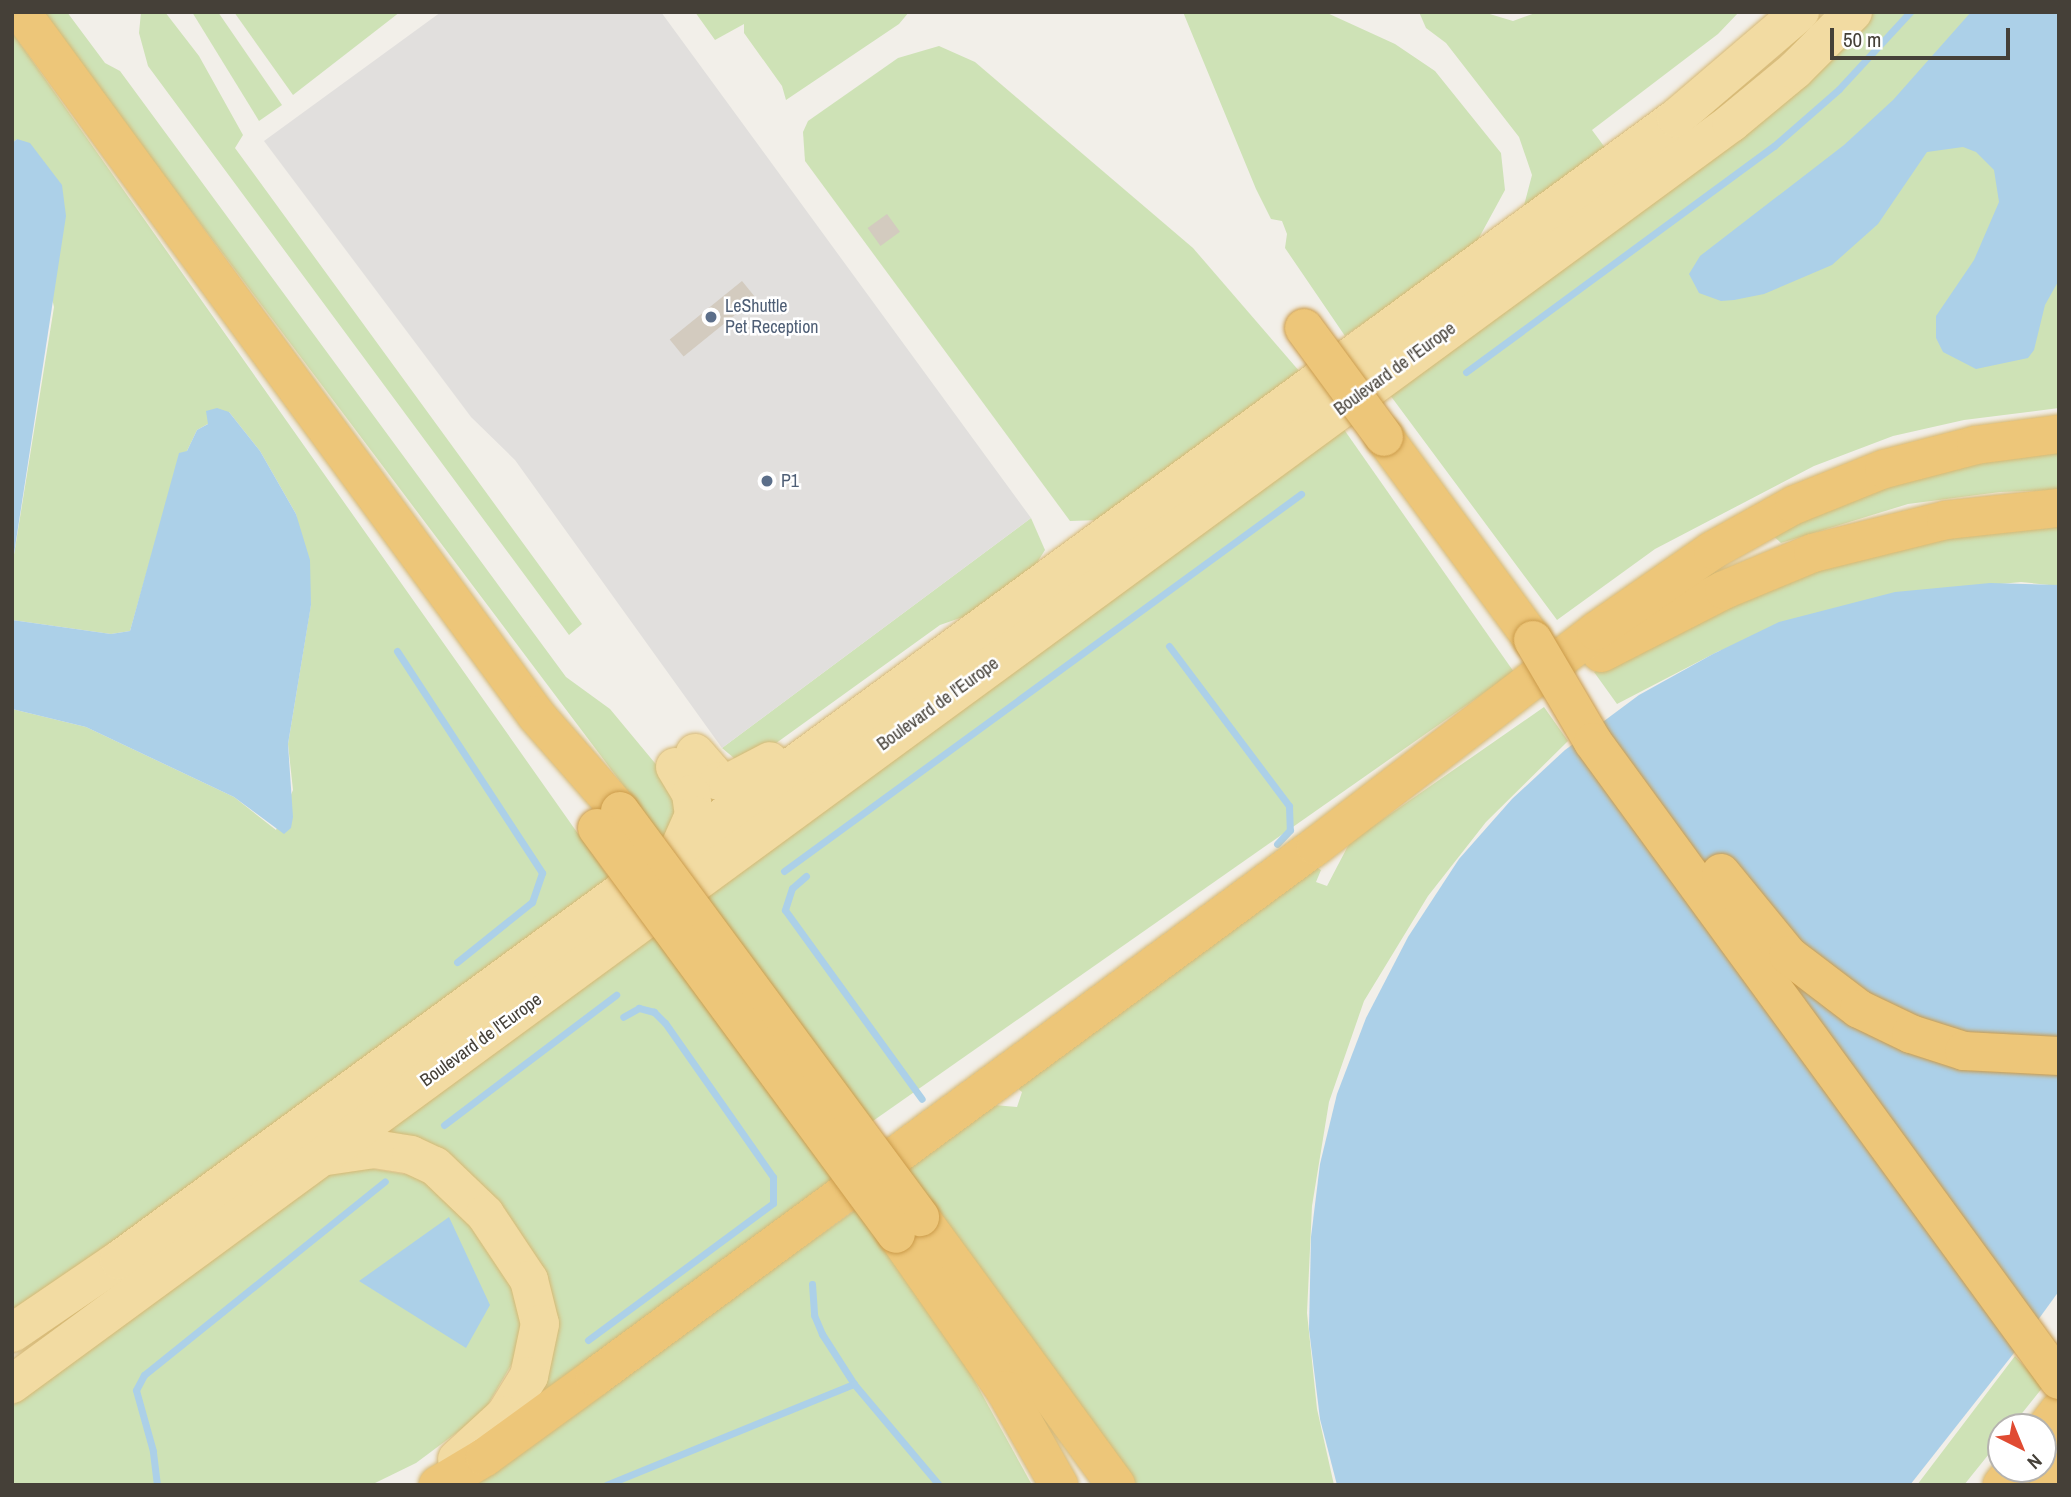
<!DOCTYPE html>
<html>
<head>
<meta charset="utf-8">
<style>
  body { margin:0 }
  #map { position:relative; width:2071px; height:1497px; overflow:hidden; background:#f2efe9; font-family:"Archivo Narrow",sans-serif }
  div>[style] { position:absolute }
  .green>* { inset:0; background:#cee2b6; transform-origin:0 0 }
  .parking>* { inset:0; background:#e1dfdd }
  .water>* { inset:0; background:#acd0e8 }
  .stream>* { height:7px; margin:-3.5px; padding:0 3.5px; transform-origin:3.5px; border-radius:3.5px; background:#acd0e8 }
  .building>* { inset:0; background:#d3cbbf; transform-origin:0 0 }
  .roads { filter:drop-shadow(0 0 2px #d6b873) drop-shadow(0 0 2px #d6b873) }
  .major>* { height:38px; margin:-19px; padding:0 19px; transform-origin:19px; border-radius:19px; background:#f2dba2 }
  .highway>* { height:38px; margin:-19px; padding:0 19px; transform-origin:19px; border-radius:19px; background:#edc679 }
  .bridges { filter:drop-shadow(0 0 2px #cb9b4a) drop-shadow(0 0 2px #cb9b4a) }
  .highway-bridge>* { height:38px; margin:-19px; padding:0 19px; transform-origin:19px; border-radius:19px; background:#edc679 }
  .dots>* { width:19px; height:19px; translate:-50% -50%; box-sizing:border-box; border:4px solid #fff; border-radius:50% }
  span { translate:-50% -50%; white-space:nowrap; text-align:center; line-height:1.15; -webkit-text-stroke:5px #fff; paint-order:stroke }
  .service-label { font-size:18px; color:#4e5e75 }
  .left { translate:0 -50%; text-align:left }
  .street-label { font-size:18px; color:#454038 }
  .frame { position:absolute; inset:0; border:14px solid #454038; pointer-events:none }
  .north { position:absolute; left:1987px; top:1413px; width:70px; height:70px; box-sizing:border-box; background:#fff; border:2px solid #b5b3af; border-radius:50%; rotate:137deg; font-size:19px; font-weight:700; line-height:28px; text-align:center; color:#454038 }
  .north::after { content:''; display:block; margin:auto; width:24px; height:32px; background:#e04b32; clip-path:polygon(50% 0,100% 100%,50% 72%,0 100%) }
  .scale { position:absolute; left:1830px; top:28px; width:180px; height:32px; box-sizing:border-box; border:4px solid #454038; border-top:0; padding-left:9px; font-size:21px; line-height:24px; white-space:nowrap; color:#454038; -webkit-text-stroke:5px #fff; paint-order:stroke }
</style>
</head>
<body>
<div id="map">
  <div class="green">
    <i style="clip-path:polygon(41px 12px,67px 12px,105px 63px,120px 71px,566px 677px,610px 709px,674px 786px,680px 808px,665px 841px)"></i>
    <i style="clip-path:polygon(141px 12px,165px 12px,199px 56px,243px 135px,235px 148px,582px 624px,569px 635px,148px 66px,139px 33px)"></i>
    <i style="clip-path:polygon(192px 12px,218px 12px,282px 105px,259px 121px)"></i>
    <i style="clip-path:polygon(234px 12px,400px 12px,293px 95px)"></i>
    <i style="clip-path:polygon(695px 12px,909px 12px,899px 24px,786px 100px,782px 86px,744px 33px,744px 24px,715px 40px)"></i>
    <i style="clip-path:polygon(1183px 12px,1325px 12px,1395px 44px,1435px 71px,1501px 153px,1505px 190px,1474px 247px,1345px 336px,1285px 248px,1287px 234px,1282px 221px,1271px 219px,1256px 189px)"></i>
    <i style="clip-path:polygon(1419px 12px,1483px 12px,1513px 21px,1538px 12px,1739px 12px,1718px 34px,1592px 130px,1606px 149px,1522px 213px,1532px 175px,1519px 137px,1446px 43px,1426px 28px)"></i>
    <i style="clip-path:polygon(1869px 12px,2059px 12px,2059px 408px,1964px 420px,1893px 436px,1814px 466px,1655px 549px,1557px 620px,1390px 395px)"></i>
    <i style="clip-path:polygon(12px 32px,610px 879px,271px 1130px,12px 1312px,12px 709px,86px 727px,234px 797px,276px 830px,293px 790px,288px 744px,311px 604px,296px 514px,260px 451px,229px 412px,197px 430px,187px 451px,159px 529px,130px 631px,111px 634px,12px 620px,12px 567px,54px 307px,17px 139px,12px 143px)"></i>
    <i style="clip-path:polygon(939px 46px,975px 62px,1193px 248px,1300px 372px,1101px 520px,1070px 521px,805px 161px,803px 132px,808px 121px,898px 58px)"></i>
    <i style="left:1343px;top:428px;width:298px;height:793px;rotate:55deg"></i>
    <i style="clip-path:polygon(2059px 445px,2059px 490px,2000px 492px,1908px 504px,1781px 543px,1770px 533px,1891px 481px)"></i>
    <i style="clip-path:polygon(1031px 518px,1045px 550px,1031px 572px,983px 610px,940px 625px,754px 759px,741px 764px,722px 748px)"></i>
    <i style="clip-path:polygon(2059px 523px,2059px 586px,2021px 582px,1927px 591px,1719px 651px,1617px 704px,1594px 672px,1769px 585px,1968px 528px)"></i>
    <i style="clip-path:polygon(1544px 707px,1568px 741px,1486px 822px,1428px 896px,1364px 1001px,1329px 1102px,1312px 1206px,1307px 1313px,1317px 1409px,1334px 1485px,1137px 1485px,905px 1172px,994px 1105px,1017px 1107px,1022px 1092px,1017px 1088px,1312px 865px,1321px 870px,1316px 882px,1327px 886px,1350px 842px)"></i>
    <i style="clip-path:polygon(655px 931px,837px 1180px,530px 1405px,530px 1253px,375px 1138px)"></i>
    <i style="clip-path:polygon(337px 1163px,423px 1177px,467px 1204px,522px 1295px,520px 1350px,483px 1413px,416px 1463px,371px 1485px,12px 1485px,12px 1406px,298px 1187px)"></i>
    <i style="clip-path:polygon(858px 1208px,967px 1367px,1032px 1485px,470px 1485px)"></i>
    <i style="clip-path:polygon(2015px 1356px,2043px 1387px,2011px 1427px,2001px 1427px,2001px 1439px,1964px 1485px,1917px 1485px)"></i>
  </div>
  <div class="parking">
    <i style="clip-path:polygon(441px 12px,661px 12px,1031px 518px,722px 748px,515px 460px,471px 417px,264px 141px)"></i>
  </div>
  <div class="water">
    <i style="clip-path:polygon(1971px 12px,2059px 12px,2059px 280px,2045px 305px,2034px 350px,2028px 358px,1976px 369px,1943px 352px,1936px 338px,1936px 316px,1974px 260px,1999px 202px,1994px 170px,1976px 152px,1963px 147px,1927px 152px,1878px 224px,1832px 265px,1764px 294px,1734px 300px,1721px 301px,1699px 293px,1689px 274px,1700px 256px,1844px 145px,1893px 100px)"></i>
    <i style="clip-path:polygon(17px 139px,30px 143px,62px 185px,66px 216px,12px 567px,12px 143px)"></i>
    <i style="clip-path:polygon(217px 408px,229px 412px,260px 451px,296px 514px,310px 560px,311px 605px,288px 744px,293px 817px,291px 828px,284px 834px,234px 797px,86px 727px,12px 709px,12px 620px,111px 634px,130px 631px,179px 453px,187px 451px,197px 430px,208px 424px,206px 411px)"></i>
    <i style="clip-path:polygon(1990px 583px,2059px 585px,2059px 1291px,2014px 1353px,1910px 1485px,1337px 1485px,1320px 1419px,1309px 1329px,1311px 1237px,1320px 1164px,1337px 1094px,1366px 1018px,1408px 937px,1459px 859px,1512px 799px,1565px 750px,1639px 695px,1713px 654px,1779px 622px,1895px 592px)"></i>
    <i style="clip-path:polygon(449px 1217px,490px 1305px,466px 1348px,359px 1281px)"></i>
  </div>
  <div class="stream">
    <i style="left:1466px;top:372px;width:382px;rotate:-36.3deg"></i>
    <i style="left:1774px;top:146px;width:86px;rotate:-41.2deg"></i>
    <i style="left:1839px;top:89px;width:105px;rotate:-47.3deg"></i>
    <i style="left:1169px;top:646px;width:200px;rotate:53.1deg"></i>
    <i style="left:1289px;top:806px;width:24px;rotate:88deg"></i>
    <i style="left:1290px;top:830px;width:19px;rotate:133deg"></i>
    <i style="left:397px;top:651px;width:265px;rotate:56.8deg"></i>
    <i style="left:542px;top:873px;width:31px;rotate:109deg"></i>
    <i style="left:532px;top:902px;width:96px;rotate:141.3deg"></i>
    <i style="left:784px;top:871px;width:640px;rotate:-36.1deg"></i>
    <i style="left:806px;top:876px;width:18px;rotate:139deg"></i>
    <i style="left:792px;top:888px;width:23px;rotate:108deg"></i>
    <i style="left:785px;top:910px;width:233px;rotate:54.1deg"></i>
    <i style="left:444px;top:1125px;width:216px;rotate:-37.1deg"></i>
    <i style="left:812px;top:1284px;width:31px;rotate:86deg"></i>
    <i style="left:814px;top:1315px;width:21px;rotate:67deg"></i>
    <i style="left:822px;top:1334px;width:59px;rotate:57.4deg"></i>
    <i style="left:588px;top:1340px;width:230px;rotate:-36.5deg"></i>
    <i style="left:773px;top:1203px;width:26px;rotate:-90deg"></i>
    <i style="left:773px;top:1177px;width:188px;rotate:-125deg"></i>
    <i style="left:665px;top:1023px;width:16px;rotate:-135deg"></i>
    <i style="left:654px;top:1012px;width:16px;rotate:-165deg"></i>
    <i style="left:639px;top:1008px;width:18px;rotate:151deg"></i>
    <i style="left:157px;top:1485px;width:34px;rotate:-97deg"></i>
    <i style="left:153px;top:1451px;width:63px;rotate:-105.6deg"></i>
    <i style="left:136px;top:1390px;width:17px;rotate:-62deg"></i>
    <i style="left:144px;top:1375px;width:309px;rotate:-38.8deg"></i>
    <i style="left:606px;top:1485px;width:268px;rotate:-22.2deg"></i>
    <i style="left:854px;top:1384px;width:132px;rotate:49.9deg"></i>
  </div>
  <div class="building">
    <i style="left:887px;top:214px;width:22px;height:24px;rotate:54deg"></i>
    <i style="left:742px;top:281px;width:22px;height:93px;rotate:51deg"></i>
  </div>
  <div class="roads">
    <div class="major">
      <i style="left:695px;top:753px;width:37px;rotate:49deg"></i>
      <i style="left:719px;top:781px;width:9px;rotate:13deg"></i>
      <i style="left:728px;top:783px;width:47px;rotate:-27.6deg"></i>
      <i style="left:675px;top:767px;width:31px;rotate:59deg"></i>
      <i style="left:691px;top:794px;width:21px;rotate:82deg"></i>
      <i style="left:694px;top:815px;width:37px;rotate:114deg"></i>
      <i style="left:327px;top:1156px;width:48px;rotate:-8.5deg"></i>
      <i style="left:374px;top:1149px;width:37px;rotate:9deg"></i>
      <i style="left:411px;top:1155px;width:26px;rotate:25deg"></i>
      <i style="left:435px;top:1166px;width:69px;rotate:43.8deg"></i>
      <i style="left:485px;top:1214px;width:79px;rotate:56.3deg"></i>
      <i style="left:529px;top:1280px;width:45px;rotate:76deg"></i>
      <i style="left:540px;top:1324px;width:53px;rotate:101.9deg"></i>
      <i style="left:529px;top:1376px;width:46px;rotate:121.6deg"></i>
      <i style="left:505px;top:1415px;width:65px;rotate:137.5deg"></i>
      <i style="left:12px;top:1333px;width:130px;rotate:-34.3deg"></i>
      <i style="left:119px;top:1260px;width:1931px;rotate:-36.26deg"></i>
      <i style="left:1676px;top:118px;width:163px;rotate:-40.5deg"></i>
      <i style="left:12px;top:1384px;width:2132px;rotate:-36.26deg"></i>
      <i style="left:1731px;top:123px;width:83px;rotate:-39.6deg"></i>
      <i style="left:1795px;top:70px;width:82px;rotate:-45deg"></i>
    </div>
    <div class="highway">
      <i style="left:21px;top:12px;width:871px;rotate:53.77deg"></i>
      <i style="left:536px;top:715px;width:128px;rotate:48.8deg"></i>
      <i style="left:1384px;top:437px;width:252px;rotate:53.7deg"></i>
      <i style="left:1601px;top:653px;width:138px;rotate:-27.1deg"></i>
      <i style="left:1724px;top:590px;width:96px;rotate:-22.6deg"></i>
      <i style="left:1813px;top:553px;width:137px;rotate:-13.9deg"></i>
      <i style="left:1946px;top:520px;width:114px;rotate:-6.1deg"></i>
      <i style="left:920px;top:1217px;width:332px;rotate:53.8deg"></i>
      <i style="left:896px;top:1234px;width:190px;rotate:55.1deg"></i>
      <i style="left:1005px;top:1390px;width:109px;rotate:60.4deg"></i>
      <i style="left:2043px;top:1432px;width:26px;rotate:-53deg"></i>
      <i style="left:438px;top:1485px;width:55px;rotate:-30.8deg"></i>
      <i style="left:485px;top:1457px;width:136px;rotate:-36deg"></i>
      <i style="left:595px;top:1377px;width:895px;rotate:-36.37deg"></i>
      <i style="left:1316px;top:846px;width:353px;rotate:-37.5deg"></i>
      <i style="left:1596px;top:631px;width:142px;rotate:-34.7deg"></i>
      <i style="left:1713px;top:550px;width:93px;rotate:-29.1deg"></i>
      <i style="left:1794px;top:505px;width:97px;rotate:-21.8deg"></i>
      <i style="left:1884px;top:469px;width:95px;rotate:-14.6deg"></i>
      <i style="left:1976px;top:445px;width:84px;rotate:-7.5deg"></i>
      <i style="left:2002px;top:1485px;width:21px;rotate:-51deg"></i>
      <i style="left:2049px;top:1485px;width:16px;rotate:-50deg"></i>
    </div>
  </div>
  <div class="bridges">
    <div class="highway-bridge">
      <i style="left:1304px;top:328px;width:135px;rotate:53.7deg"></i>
      <i style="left:1533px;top:640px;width:118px;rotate:59.5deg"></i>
      <i style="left:1593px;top:742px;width:790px;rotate:53.86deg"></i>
      <i style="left:620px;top:811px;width:505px;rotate:53.54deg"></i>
      <i style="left:597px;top:828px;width:504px;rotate:53.63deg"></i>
      <i style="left:1721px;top:873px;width:106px;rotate:50.7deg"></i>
      <i style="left:1788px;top:955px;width:89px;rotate:37.3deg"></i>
      <i style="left:1859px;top:1009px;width:58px;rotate:25.7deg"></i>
      <i style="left:1911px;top:1034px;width:56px;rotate:17.8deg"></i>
      <i style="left:1964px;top:1051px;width:95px;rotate:3deg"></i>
    </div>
  </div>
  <div class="dots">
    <i style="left:711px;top:317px;background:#5c6f8a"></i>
    <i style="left:767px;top:481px;background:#5c6f8a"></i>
  </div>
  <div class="service-label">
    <span class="left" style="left:725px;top:317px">LeShuttle<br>Pet Reception</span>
    <span class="left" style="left:781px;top:481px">P1</span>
  </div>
  <div class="street-label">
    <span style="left:1395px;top:369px;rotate:-36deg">Boulevard de l'Europe</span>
    <span style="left:938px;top:704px;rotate:-36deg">Boulevard de l'Europe</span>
    <span style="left:481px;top:1040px;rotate:-36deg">Boulevard de l'Europe</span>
  </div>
  <div class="frame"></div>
  <div class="north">N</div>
  <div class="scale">50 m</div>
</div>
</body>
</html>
